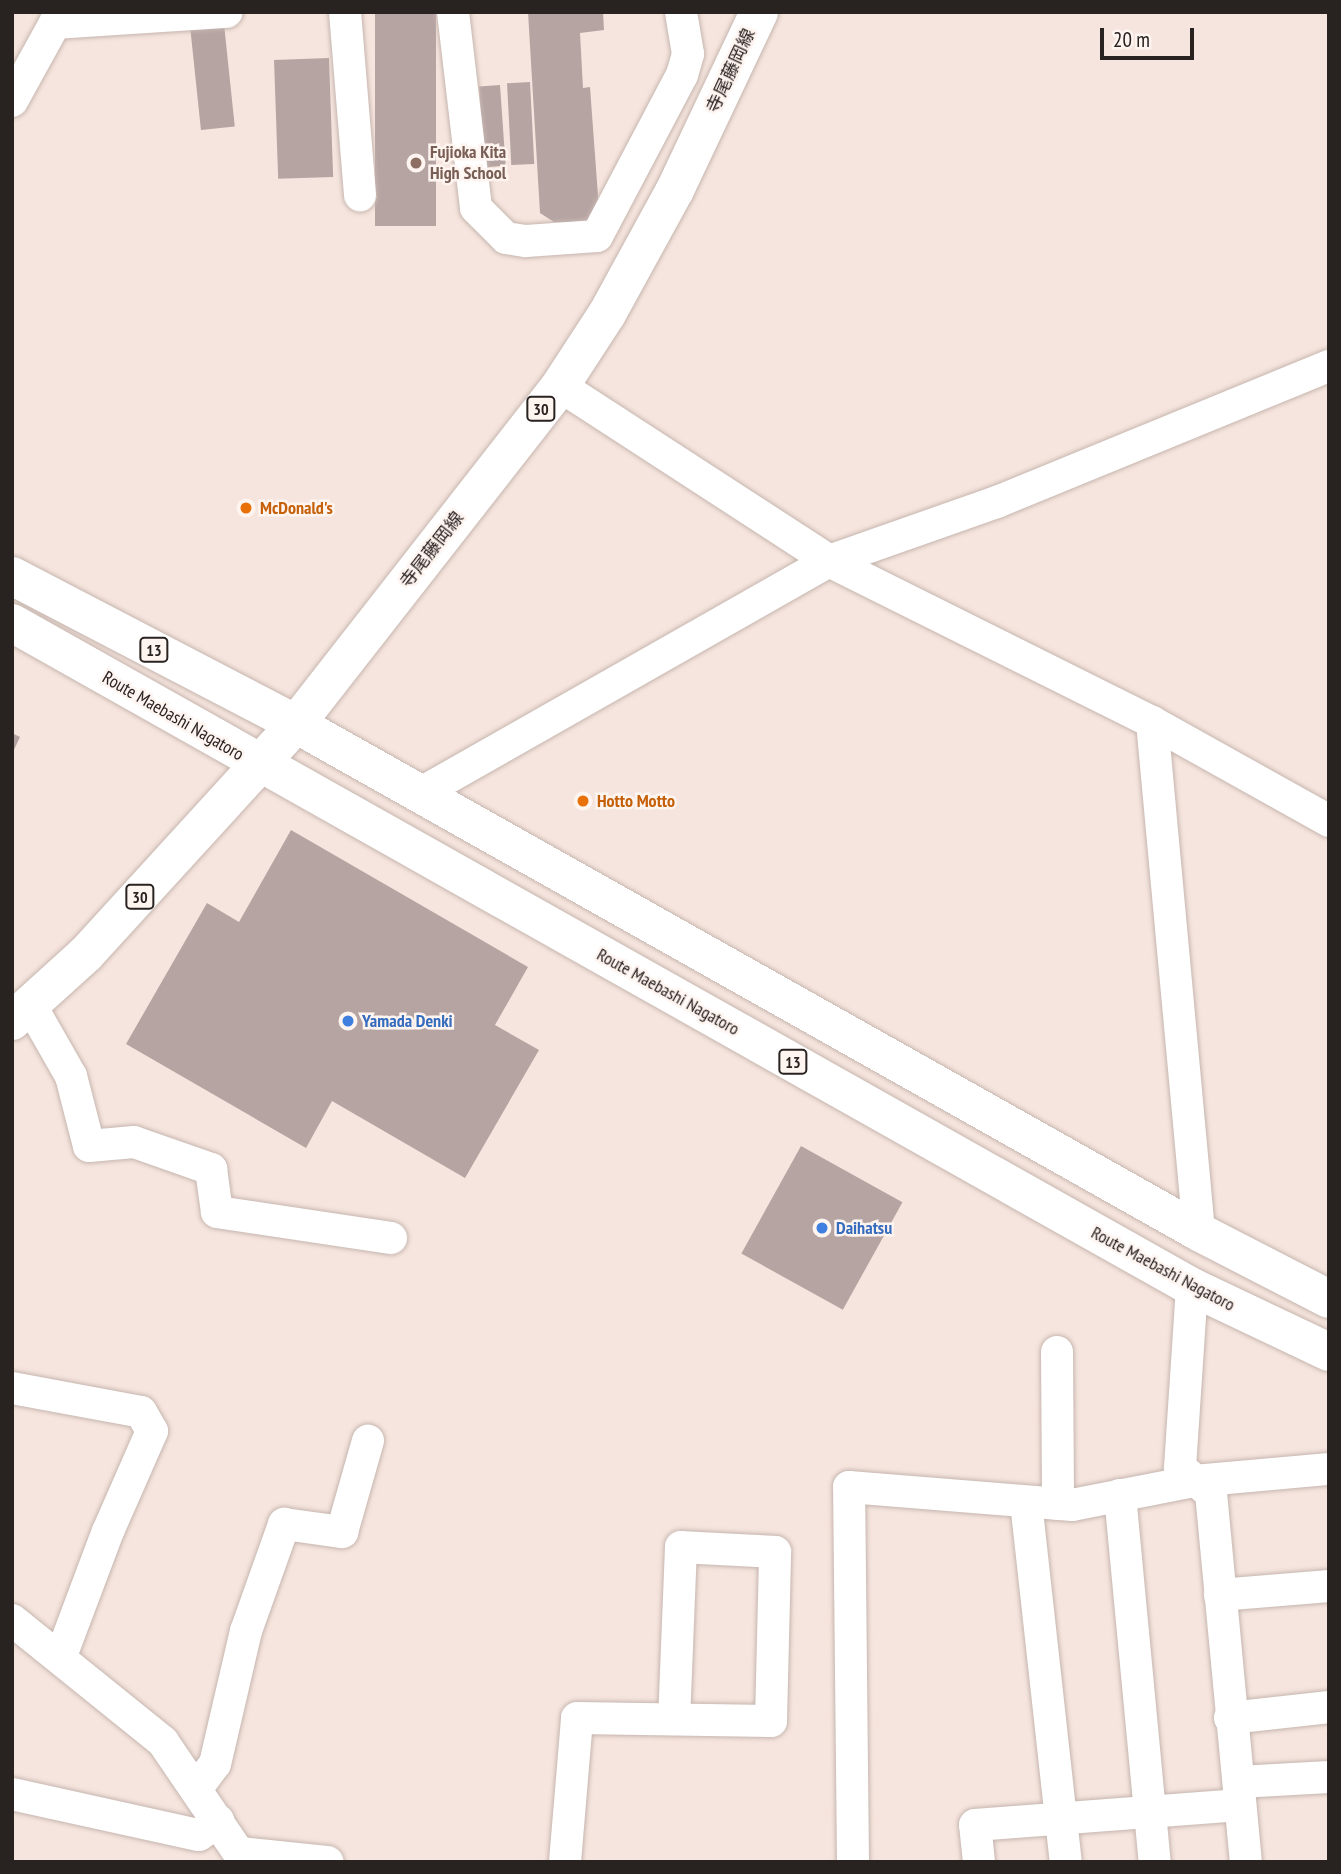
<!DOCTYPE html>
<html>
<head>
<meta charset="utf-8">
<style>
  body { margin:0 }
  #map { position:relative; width:1341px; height:1874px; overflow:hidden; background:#f6e5de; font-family:"PT Sans Narrow","Noto Sans JP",sans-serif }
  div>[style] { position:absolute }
  .building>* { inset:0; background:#b6a4a3; transform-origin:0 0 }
  .roads { filter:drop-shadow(0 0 2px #c6b6af) drop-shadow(0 0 2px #c6b6af) }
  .minor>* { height:32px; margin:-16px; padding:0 16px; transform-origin:16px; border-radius:16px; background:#fff }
  .major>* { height:38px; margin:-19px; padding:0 19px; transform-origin:19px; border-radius:19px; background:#fff }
  .dots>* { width:19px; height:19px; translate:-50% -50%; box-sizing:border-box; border:4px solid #fef4f0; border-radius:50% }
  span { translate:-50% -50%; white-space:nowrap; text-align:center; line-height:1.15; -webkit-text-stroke:5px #fef4f0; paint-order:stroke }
  .shield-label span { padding:2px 5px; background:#fef4f0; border:2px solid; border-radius:5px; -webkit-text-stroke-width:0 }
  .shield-label { font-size:16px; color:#282220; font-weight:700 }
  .street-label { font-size:18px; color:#282220 }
  .education-label { font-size:18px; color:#785e54; font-weight:700 }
  .left { translate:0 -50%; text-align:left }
  .food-label { font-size:18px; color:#c56008; font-weight:700 }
  .shop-label { font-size:18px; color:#366cbe; font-weight:700 }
  .frame { position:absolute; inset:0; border:14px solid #282220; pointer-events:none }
  .scale { position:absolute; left:1100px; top:28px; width:94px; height:32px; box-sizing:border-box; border:4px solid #282220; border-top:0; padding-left:9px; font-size:21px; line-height:24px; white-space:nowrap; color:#282220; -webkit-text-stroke:5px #fef4f0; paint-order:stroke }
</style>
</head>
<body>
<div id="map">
  <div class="building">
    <i style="left:375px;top:12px;width:61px;height:214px"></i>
    <i style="clip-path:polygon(528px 12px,603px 12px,604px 30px,580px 33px,583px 88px,590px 87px,600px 223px,554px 222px,540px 213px)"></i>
    <i style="left:224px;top:24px;width:103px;height:34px;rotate:84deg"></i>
    <i style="left:329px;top:58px;width:119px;height:55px;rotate:88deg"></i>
    <i style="left:530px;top:82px;width:82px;height:23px;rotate:87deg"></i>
    <i style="left:500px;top:85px;width:81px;height:21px;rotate:86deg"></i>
    <i style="clip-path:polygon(12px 733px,20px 737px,12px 754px)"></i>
    <i style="clip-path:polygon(291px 830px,528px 967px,495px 1025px,539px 1050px,465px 1178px,332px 1101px,306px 1148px,126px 1044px,207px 903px,239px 922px)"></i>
    <i style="left:801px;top:1146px;width:116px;height:123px;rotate:29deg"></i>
  </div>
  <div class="roads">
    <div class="minor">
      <i style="left:345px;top:12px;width:184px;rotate:85.3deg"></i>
      <i style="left:453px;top:12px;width:197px;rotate:83.3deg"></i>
      <i style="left:476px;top:208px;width:42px;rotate:45deg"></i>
      <i style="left:506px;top:238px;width:20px;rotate:9deg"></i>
      <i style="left:526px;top:241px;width:71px;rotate:-4deg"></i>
      <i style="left:597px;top:236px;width:182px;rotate:-62.2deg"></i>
      <i style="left:682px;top:75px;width:22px;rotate:-74deg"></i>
      <i style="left:688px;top:54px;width:43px;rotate:-99.5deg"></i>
      <i style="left:12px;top:101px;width:89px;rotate:-61.1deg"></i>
      <i style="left:55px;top:23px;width:172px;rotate:-3.7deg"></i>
      <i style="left:560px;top:386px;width:321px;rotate:33deg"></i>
      <i style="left:829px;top:561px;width:361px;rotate:26.5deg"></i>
      <i style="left:1152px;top:722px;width:203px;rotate:29.2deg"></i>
      <i style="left:1152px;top:722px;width:512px;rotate:84.73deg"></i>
      <i style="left:421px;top:793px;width:469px;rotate:-29.6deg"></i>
      <i style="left:829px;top:561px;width:178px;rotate:-19.4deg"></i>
      <i style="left:997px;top:502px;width:359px;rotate:-22.3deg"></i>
      <i style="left:31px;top:1006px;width:81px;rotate:60.3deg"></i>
      <i style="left:71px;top:1076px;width:72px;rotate:75.6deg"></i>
      <i style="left:89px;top:1146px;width:45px;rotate:-5.1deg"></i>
      <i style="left:134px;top:1142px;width:82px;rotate:19.3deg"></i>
      <i style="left:211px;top:1169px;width:43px;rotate:82.1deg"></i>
      <i style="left:217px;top:1212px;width:176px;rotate:8.5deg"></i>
      <i style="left:1192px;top:1287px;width:181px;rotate:93.8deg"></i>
      <i style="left:1180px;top:1468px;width:40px;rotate:39deg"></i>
      <i style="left:1211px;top:1493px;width:371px;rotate:84.6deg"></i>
      <i style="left:1057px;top:1352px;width:152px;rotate:89.6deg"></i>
      <i style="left:12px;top:1388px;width:131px;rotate:10.5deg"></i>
      <i style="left:141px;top:1412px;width:22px;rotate:60deg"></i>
      <i style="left:152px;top:1431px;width:109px;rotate:113.7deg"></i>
      <i style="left:108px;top:1531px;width:134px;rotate:110.6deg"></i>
      <i style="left:1120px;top:1495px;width:369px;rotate:84.6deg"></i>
      <i style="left:1026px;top:1502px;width:362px;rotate:83.7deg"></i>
      <i style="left:1220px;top:1595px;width:109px;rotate:-4.7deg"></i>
      <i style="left:12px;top:1620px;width:194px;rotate:38.9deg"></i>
      <i style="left:163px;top:1742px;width:145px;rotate:55.7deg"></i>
      <i style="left:1230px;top:1718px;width:100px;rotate:-6.3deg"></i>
      <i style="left:1239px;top:1782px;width:90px;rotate:-3.2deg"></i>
      <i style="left:196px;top:1789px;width:31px;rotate:-53deg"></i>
      <i style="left:215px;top:1764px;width:137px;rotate:-76.9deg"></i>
      <i style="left:246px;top:1631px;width:114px;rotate:-70.4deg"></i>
      <i style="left:284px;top:1524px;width:59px;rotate:7.9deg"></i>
      <i style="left:342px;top:1532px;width:95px;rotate:-74.1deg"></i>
      <i style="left:12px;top:1794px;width:191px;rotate:12.4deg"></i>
      <i style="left:199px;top:1835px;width:24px;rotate:-36deg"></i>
      <i style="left:241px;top:1853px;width:87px;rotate:5.9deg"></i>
      <i style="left:565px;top:1862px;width:144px;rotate:-85.2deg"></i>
      <i style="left:577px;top:1718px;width:194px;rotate:0.9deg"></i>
      <i style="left:771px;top:1721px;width:169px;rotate:-88.6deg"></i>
      <i style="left:775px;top:1552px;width:94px;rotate:-177deg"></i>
      <i style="left:681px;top:1547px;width:172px;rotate:92.3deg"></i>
      <i style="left:853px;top:1862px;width:375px;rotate:-90.6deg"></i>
      <i style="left:849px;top:1487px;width:224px;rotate:4.6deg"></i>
      <i style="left:1072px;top:1505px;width:124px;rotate:-11.1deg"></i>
      <i style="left:1194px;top:1481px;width:136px;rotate:-5.1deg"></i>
      <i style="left:979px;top:1862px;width:37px;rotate:-96deg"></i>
      <i style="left:975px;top:1825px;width:266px;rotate:-4.3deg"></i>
    </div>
    <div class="major">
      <i style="left:12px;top:576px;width:320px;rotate:27.5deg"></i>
      <i style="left:296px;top:724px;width:1036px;rotate:29.36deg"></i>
      <i style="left:1199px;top:1232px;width:146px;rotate:27.3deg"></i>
      <i style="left:12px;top:623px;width:1354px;rotate:29.37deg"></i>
      <i style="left:1192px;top:1287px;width:152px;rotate:25.4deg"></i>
      <i style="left:12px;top:1021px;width:100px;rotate:-42.2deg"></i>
      <i style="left:86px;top:954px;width:311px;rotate:-47.6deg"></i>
      <i style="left:296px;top:724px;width:429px;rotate:-52deg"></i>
      <i style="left:560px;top:386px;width:86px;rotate:-56.9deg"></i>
      <i style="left:607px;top:314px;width:141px;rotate:-61.3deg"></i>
      <i style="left:675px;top:190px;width:197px;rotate:-64.7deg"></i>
    </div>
  </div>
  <div class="dots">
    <i style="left:416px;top:163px;background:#8d6e63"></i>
    <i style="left:246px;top:508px;background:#e8710a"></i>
    <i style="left:583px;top:801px;background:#e8710a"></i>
    <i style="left:348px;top:1021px;background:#3f7fe0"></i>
    <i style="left:822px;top:1228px;background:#3f7fe0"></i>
  </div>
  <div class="shield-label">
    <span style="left:541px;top:409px">30</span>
    <span style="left:154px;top:650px">13</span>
    <span style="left:140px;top:897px">30</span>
    <span style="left:793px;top:1062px">13</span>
  </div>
  <div class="street-label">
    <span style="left:731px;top:71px;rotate:-65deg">寺尾藤岡線</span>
    <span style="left:432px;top:550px;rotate:-52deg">寺尾藤岡線</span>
    <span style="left:173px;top:716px;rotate:30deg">Route Maebashi Nagatoro</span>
    <span style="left:668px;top:992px;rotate:29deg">Route Maebashi Nagatoro</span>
    <span style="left:1163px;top:1269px;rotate:28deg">Route Maebashi Nagatoro</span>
  </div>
  <div class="education-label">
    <span class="left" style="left:430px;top:163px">Fujioka Kita<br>High School</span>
  </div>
  <div class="food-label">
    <span class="left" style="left:260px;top:508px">McDonald's</span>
    <span class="left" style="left:597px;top:801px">Hotto Motto</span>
  </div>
  <div class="shop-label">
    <span class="left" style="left:362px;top:1021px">Yamada Denki</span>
    <span class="left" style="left:836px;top:1228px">Daihatsu</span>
  </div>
  <div class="frame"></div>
  <div class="scale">20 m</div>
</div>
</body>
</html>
